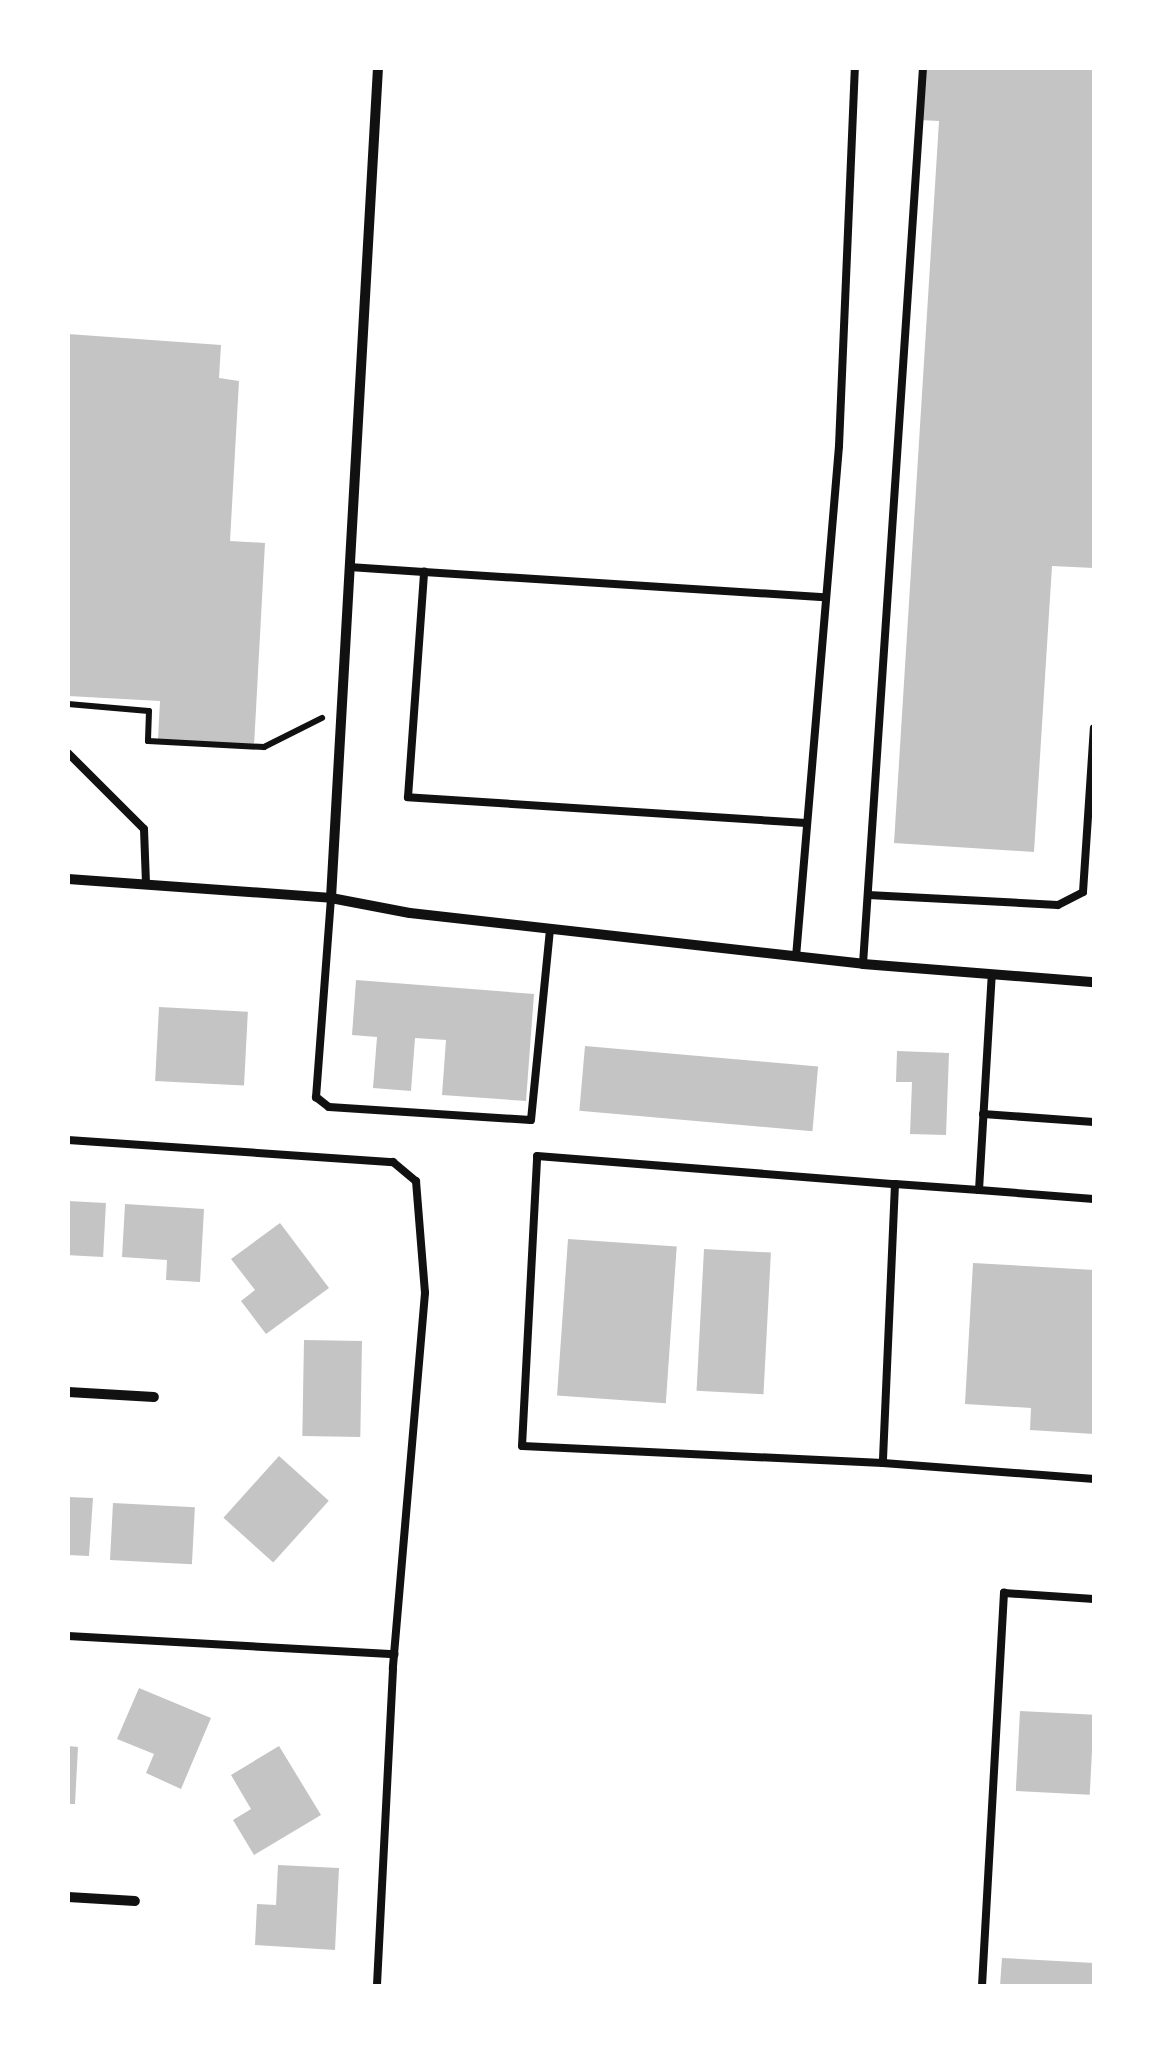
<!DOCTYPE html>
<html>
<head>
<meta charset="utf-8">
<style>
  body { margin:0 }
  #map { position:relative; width:1162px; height:2054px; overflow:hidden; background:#fff; font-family:"Noto Serif",serif }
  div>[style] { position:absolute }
  .building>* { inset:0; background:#c4c4c4; transform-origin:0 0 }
  .path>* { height:6px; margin:-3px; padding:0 3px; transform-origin:3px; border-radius:3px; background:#111 }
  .service>* { height:8px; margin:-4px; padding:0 4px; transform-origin:4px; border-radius:4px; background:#111 }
  .minor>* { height:10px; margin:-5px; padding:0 5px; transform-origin:5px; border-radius:5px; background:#111 }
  span { translate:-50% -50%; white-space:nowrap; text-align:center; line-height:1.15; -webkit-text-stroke:10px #fff; paint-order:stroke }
  .frame { position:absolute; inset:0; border:70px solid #fff; pointer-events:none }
</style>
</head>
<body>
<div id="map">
  <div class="building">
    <i style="clip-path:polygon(923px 68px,1094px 68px,1094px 568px,1052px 566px,1034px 852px,894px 843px,939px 121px,920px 120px)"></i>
    <i style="clip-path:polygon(68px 334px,221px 345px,219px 378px,239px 381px,230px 541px,265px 543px,254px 746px,158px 740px,160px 701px,68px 696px)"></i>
    <i style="clip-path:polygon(356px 980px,534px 994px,526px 1101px,442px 1095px,446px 1040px,415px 1038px,411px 1091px,373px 1088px,377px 1037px,352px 1035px)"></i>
    <i style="left:159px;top:1007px;width:89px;height:74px;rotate:3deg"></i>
    <i style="left:585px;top:1046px;width:234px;height:65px;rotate:5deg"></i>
    <i style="clip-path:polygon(897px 1051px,949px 1053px,946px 1135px,910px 1134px,912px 1082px,896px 1082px)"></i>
    <i style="left:68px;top:1201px;width:38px;height:54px;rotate:3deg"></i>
    <i style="clip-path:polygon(125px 1204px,204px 1209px,200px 1282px,166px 1280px,167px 1260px,122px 1257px)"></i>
    <i style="clip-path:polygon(280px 1223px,329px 1288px,266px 1334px,241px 1301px,255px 1290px,231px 1259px)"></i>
    <i style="left:568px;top:1239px;width:109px;height:157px;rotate:4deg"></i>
    <i style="left:704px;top:1249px;width:67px;height:142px;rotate:3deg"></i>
    <i style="clip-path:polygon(973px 1263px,1094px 1270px,1094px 1434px,1030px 1430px,1031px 1408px,965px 1404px)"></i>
    <i style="left:304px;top:1340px;width:58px;height:96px;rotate:1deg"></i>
    <i style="left:279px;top:1456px;width:67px;height:83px;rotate:42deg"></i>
    <i style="clip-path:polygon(68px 1497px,93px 1498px,89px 1556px,68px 1555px)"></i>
    <i style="left:113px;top:1503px;width:82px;height:57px;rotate:3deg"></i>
    <i style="clip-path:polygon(139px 1688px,211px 1718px,181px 1789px,146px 1773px,154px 1754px,117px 1739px)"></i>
    <i style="left:1020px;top:1711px;width:74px;height:80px;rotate:3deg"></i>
    <i style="clip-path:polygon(68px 1746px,78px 1747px,75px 1804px,68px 1804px)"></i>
    <i style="clip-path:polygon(279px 1746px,321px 1815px,254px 1855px,233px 1820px,251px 1809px,231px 1775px)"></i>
    <i style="clip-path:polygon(278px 1865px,339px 1868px,335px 1950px,255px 1945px,257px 1904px,276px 1905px)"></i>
    <i style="clip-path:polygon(1002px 1958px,1094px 1963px,1094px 1986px,1000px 1986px)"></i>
  </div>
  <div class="path">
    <i style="left:68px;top:704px;width:81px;rotate:4.9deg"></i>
    <i style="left:149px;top:711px;width:30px;rotate:92deg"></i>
    <i style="left:148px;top:741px;width:116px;rotate:3deg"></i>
    <i style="left:264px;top:747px;width:65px;rotate:-26.6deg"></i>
  </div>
  <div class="service">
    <i style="left:349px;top:567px;width:75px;rotate:3.8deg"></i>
    <i style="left:68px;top:753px;width:107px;rotate:45deg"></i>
    <i style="left:144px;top:829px;width:54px;rotate:87.9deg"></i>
    <i style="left:806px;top:823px;width:399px;rotate:-176.3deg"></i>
    <i style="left:408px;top:797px;width:226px;rotate:-85.9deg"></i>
    <i style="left:424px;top:572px;width:401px;rotate:3.6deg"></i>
    <i style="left:868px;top:895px;width:190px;rotate:3deg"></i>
    <i style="left:1058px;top:905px;width:28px;rotate:-27deg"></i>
    <i style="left:1083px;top:892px;width:164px;rotate:-86.2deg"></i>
    <i style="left:331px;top:898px;width:200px;rotate:94.3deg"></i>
    <i style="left:316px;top:1097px;width:16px;rotate:38deg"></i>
    <i style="left:329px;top:1107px;width:202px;rotate:3.7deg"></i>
    <i style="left:531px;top:1120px;width:192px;rotate:-84.3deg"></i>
    <i style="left:796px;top:957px;width:513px;rotate:-85.19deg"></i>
    <i style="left:839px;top:446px;width:378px;rotate:-87.6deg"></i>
    <i style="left:863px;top:964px;width:898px;rotate:-86.17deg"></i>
    <i style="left:983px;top:1114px;width:111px;rotate:4.1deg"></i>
    <i style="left:68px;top:1140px;width:326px;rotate:3.9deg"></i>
    <i style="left:393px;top:1162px;width:30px;rotate:40deg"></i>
    <i style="left:416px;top:1181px;width:112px;rotate:85.4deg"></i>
    <i style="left:425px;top:1293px;width:377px;rotate:94.9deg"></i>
    <i style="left:393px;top:1669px;width:317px;rotate:92.9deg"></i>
    <i style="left:895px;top:1184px;width:279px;rotate:92.5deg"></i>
    <i style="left:883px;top:1463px;width:361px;rotate:-177.3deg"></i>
    <i style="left:522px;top:1446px;width:290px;rotate:-87deg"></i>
    <i style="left:537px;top:1156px;width:359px;rotate:4.5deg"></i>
    <i style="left:895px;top:1184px;width:84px;rotate:4.1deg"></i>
    <i style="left:979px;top:1190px;width:115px;rotate:4.5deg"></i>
    <i style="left:979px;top:1190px;width:216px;rotate:-86.6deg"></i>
    <i style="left:883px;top:1463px;width:212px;rotate:4.3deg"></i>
    <i style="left:68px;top:1636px;width:327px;rotate:3.2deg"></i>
    <i style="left:982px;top:1986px;width:394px;rotate:-86.8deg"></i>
    <i style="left:1004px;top:1593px;width:90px;rotate:3.8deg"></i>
  </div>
  <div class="minor">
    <i style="left:68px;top:879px;width:264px;rotate:4.1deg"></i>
    <i style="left:331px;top:898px;width:80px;rotate:10.8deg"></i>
    <i style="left:410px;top:913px;width:456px;rotate:6.4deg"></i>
    <i style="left:863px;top:964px;width:232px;rotate:4.5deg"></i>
    <i style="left:331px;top:898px;width:831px;rotate:-86.76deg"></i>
    <i style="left:68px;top:1392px;width:86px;rotate:3.3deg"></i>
    <i style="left:68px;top:1897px;width:67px;rotate:3.4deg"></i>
  </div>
  <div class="frame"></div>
</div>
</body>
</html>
